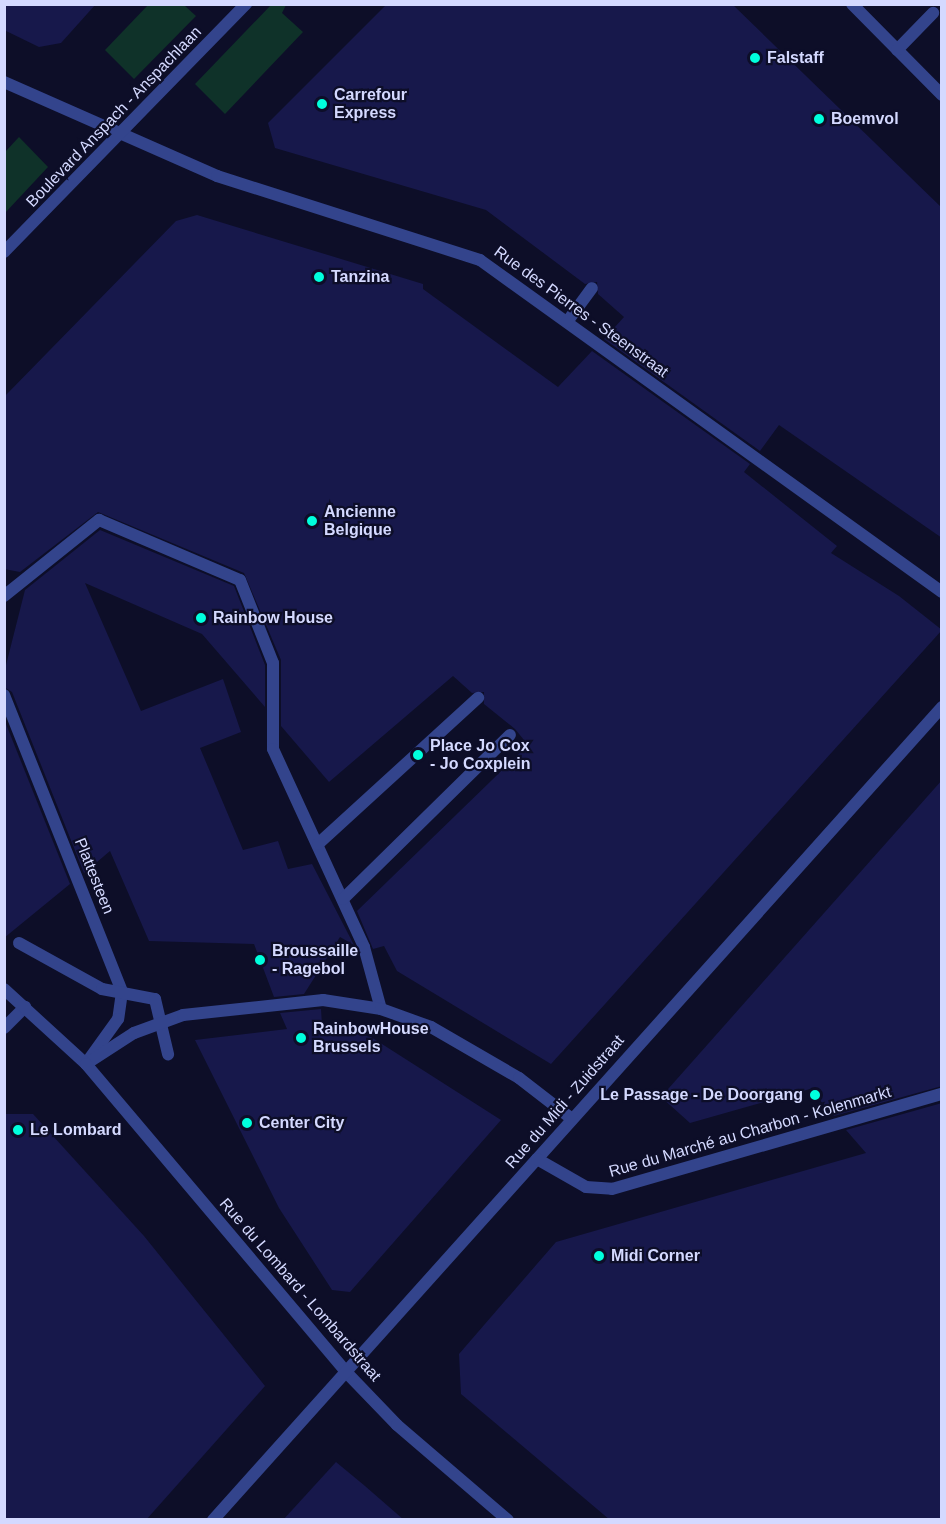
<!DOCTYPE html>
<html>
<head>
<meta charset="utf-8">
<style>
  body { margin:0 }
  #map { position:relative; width:946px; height:1524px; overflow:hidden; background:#0d0e28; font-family:Arial,sans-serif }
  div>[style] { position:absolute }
  .green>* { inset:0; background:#0f3229 }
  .building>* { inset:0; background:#17184b }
  .pedestrian>* { height:12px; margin:-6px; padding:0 6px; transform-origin:6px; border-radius:6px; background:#33448c }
  .minor>* { height:12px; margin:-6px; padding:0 6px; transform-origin:6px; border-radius:6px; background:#33448c }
  .dots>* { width:16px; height:16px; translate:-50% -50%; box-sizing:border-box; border:3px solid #0d0e28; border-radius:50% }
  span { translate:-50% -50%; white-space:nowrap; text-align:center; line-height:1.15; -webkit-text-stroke:4.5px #0d0e28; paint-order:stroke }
  .poi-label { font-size:16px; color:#d4d9ff; font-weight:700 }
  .left { translate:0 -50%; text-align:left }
  .right { translate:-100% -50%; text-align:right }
  .street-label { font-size:16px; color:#d4d9ff }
  .frame { position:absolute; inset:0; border:6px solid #d4d9ff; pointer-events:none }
</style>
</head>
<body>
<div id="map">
  <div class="green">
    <i style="clip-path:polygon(149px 4px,184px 5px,196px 16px,134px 79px,105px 50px)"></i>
    <i style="clip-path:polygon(271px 5px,286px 5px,282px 13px,303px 32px,225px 114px,195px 84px)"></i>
    <i style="clip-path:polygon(19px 137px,48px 167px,5px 213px,5px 152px)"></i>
  </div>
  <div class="building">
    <i style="clip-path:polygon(4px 4px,96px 4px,61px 43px,39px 47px,4px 30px)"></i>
    <i style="clip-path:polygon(387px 4px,732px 4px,942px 208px,942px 538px,779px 425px,760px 451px,604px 339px,624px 317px,598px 294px,597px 282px,585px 284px,486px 210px,275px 148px,268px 123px)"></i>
    <i style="clip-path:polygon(197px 215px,423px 284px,423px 289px,558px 387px,592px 351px,750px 464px,744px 472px,837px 546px,831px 553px,899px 596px,942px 630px,551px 1064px,397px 971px,384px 946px,373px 949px,357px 911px,528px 745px,515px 729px,484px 704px,484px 692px,472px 693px,453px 676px,329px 782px,281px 726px,281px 660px,244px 573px,98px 512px,20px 572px,4px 569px,4px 397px,176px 221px)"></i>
    <i style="clip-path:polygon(100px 530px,234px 586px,265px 665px,265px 707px,202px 634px,85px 583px,141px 711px,223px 679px,241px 732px,200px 748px,243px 850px,278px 841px,288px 869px,312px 864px,354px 945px,340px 937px,325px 961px,317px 963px,318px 972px,304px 994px,274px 997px,254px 944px,149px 941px,110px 851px,84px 873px,12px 692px,4px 687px,4px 673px,25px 590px)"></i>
    <i style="clip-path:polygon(4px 719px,70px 884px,4px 938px)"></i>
    <i style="clip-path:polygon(942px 780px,942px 1086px,834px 1116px,810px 1089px,690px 1123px,661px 1097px)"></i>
    <i style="clip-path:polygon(321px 1009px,322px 1025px,371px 1037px,501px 1120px,350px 1292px,332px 1290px,279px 1208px,195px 1040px,287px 1029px,280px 1013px)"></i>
    <i style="clip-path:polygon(942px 1103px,942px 1520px,610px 1520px,461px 1394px,459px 1354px,556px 1242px,866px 1153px,846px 1130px)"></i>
    <i style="clip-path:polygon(4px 1114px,33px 1114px,144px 1236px,265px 1386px,146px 1520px,4px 1520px)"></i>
    <i style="clip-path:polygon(336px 1462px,365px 1486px,404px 1520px,283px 1520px)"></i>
  </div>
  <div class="pedestrian">
    <i style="left:852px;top:4px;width:128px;rotate:45.3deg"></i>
    <i style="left:897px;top:50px;width:52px;rotate:-45.8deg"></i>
    <i style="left:4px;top:82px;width:233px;rotate:23.8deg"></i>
    <i style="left:217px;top:176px;width:276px;rotate:17.7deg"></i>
    <i style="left:480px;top:260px;width:569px;rotate:35.7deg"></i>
    <i style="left:4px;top:252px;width:347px;rotate:-45.7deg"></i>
    <i style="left:567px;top:322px;width:42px;rotate:-53.7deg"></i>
    <i style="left:4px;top:596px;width:122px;rotate:-38.7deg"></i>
    <i style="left:99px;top:520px;width:153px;rotate:23.1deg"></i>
    <i style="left:240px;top:580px;width:89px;rotate:68.3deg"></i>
    <i style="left:273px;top:663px;width:86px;rotate:90deg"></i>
    <i style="left:273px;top:749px;width:218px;rotate:65.3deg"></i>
    <i style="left:364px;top:947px;width:64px;rotate:74.7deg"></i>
    <i style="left:4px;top:695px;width:320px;rotate:68.3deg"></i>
    <i style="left:122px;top:992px;width:27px;rotate:98deg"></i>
    <i style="left:118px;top:1019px;width:48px;rotate:125.7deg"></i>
    <i style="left:318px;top:844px;width:217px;rotate:-42.4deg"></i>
    <i style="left:343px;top:899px;width:234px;rotate:-44.5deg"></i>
    <i style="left:19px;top:943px;width:95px;rotate:29deg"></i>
    <i style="left:102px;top:989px;width:54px;rotate:10.7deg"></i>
    <i style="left:155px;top:999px;width:57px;rotate:76.7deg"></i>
    <i style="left:4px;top:1028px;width:30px;rotate:-45deg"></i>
    <i style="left:86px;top:1064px;width:57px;rotate:-32.9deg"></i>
    <i style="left:134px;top:1033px;width:52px;rotate:-20.2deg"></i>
    <i style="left:183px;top:1015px;width:141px;rotate:-6.1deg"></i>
    <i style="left:323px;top:1000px;width:59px;rotate:8.8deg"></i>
    <i style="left:381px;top:1009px;width:53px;rotate:19.8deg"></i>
    <i style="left:431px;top:1027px;width:102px;rotate:30.1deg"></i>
    <i style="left:519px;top:1078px;width:67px;rotate:37.7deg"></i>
    <i style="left:537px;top:1159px;width:607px;rotate:-48.14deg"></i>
  </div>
  <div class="minor">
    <i style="left:4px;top:989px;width:111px;rotate:42.4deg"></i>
    <i style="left:86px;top:1064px;width:404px;rotate:49.8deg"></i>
    <i style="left:347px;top:1373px;width:72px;rotate:46.1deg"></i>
    <i style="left:397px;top:1425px;width:146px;rotate:40.6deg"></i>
    <i style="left:213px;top:1520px;width:485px;rotate:-48.1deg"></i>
    <i style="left:537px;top:1159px;width:56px;rotate:29.7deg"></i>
    <i style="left:586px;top:1187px;width:26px;rotate:4deg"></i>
    <i style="left:612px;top:1189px;width:343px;rotate:-16.1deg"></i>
  </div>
  <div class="dots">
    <i style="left:755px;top:58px;background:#0fd"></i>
    <i style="left:322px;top:104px;background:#0fd"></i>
    <i style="left:819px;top:119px;background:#0fd"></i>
    <i style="left:319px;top:277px;background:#0fd"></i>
    <i style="left:312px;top:521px;background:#0fd"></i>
    <i style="left:201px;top:618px;background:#0fd"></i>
    <i style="left:418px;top:755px;background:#0fd"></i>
    <i style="left:260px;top:960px;background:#0fd"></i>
    <i style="left:301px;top:1038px;background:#0fd"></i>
    <i style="left:815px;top:1095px;background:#0fd"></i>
    <i style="left:247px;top:1123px;background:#0fd"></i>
    <i style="left:18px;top:1130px;background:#0fd"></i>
    <i style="left:599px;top:1256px;background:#0fd"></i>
  </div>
  <div class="poi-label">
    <span class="left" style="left:767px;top:58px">Falstaff</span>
    <span class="left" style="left:334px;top:104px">Carrefour<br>Express</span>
    <span class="left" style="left:831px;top:119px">Boemvol</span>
    <span class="left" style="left:331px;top:277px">Tanzina</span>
    <span class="left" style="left:324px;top:521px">Ancienne<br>Belgique</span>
    <span class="left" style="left:213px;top:618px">Rainbow House</span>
    <span class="left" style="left:430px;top:755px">Place Jo Cox<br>- Jo Coxplein</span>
    <span class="left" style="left:272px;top:960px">Broussaille<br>- Ragebol</span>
    <span class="left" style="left:313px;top:1038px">RainbowHouse<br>Brussels</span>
    <span class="right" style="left:803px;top:1095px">Le Passage - De Doorgang</span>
    <span class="left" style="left:259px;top:1123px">Center City</span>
    <span class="left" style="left:30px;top:1130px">Le Lombard</span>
    <span class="left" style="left:611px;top:1256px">Midi Corner</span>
  </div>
  <div class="street-label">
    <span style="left:114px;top:117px;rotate:-46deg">Boulevard Anspach - Anspachlaan</span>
    <span style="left:581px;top:312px;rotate:36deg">Rue des Pierres - Steenstraat</span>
    <span style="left:94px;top:876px;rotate:68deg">Plattesteen</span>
    <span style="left:565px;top:1102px;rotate:-49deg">Rue du Midi - Zuidstraat</span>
    <span style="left:750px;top:1132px;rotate:-16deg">Rue du Marché au Charbon - Kolenmarkt</span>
    <span style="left:300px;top:1290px;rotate:49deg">Rue du Lombard - Lombardstraat</span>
  </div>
  <div class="frame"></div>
</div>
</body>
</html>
